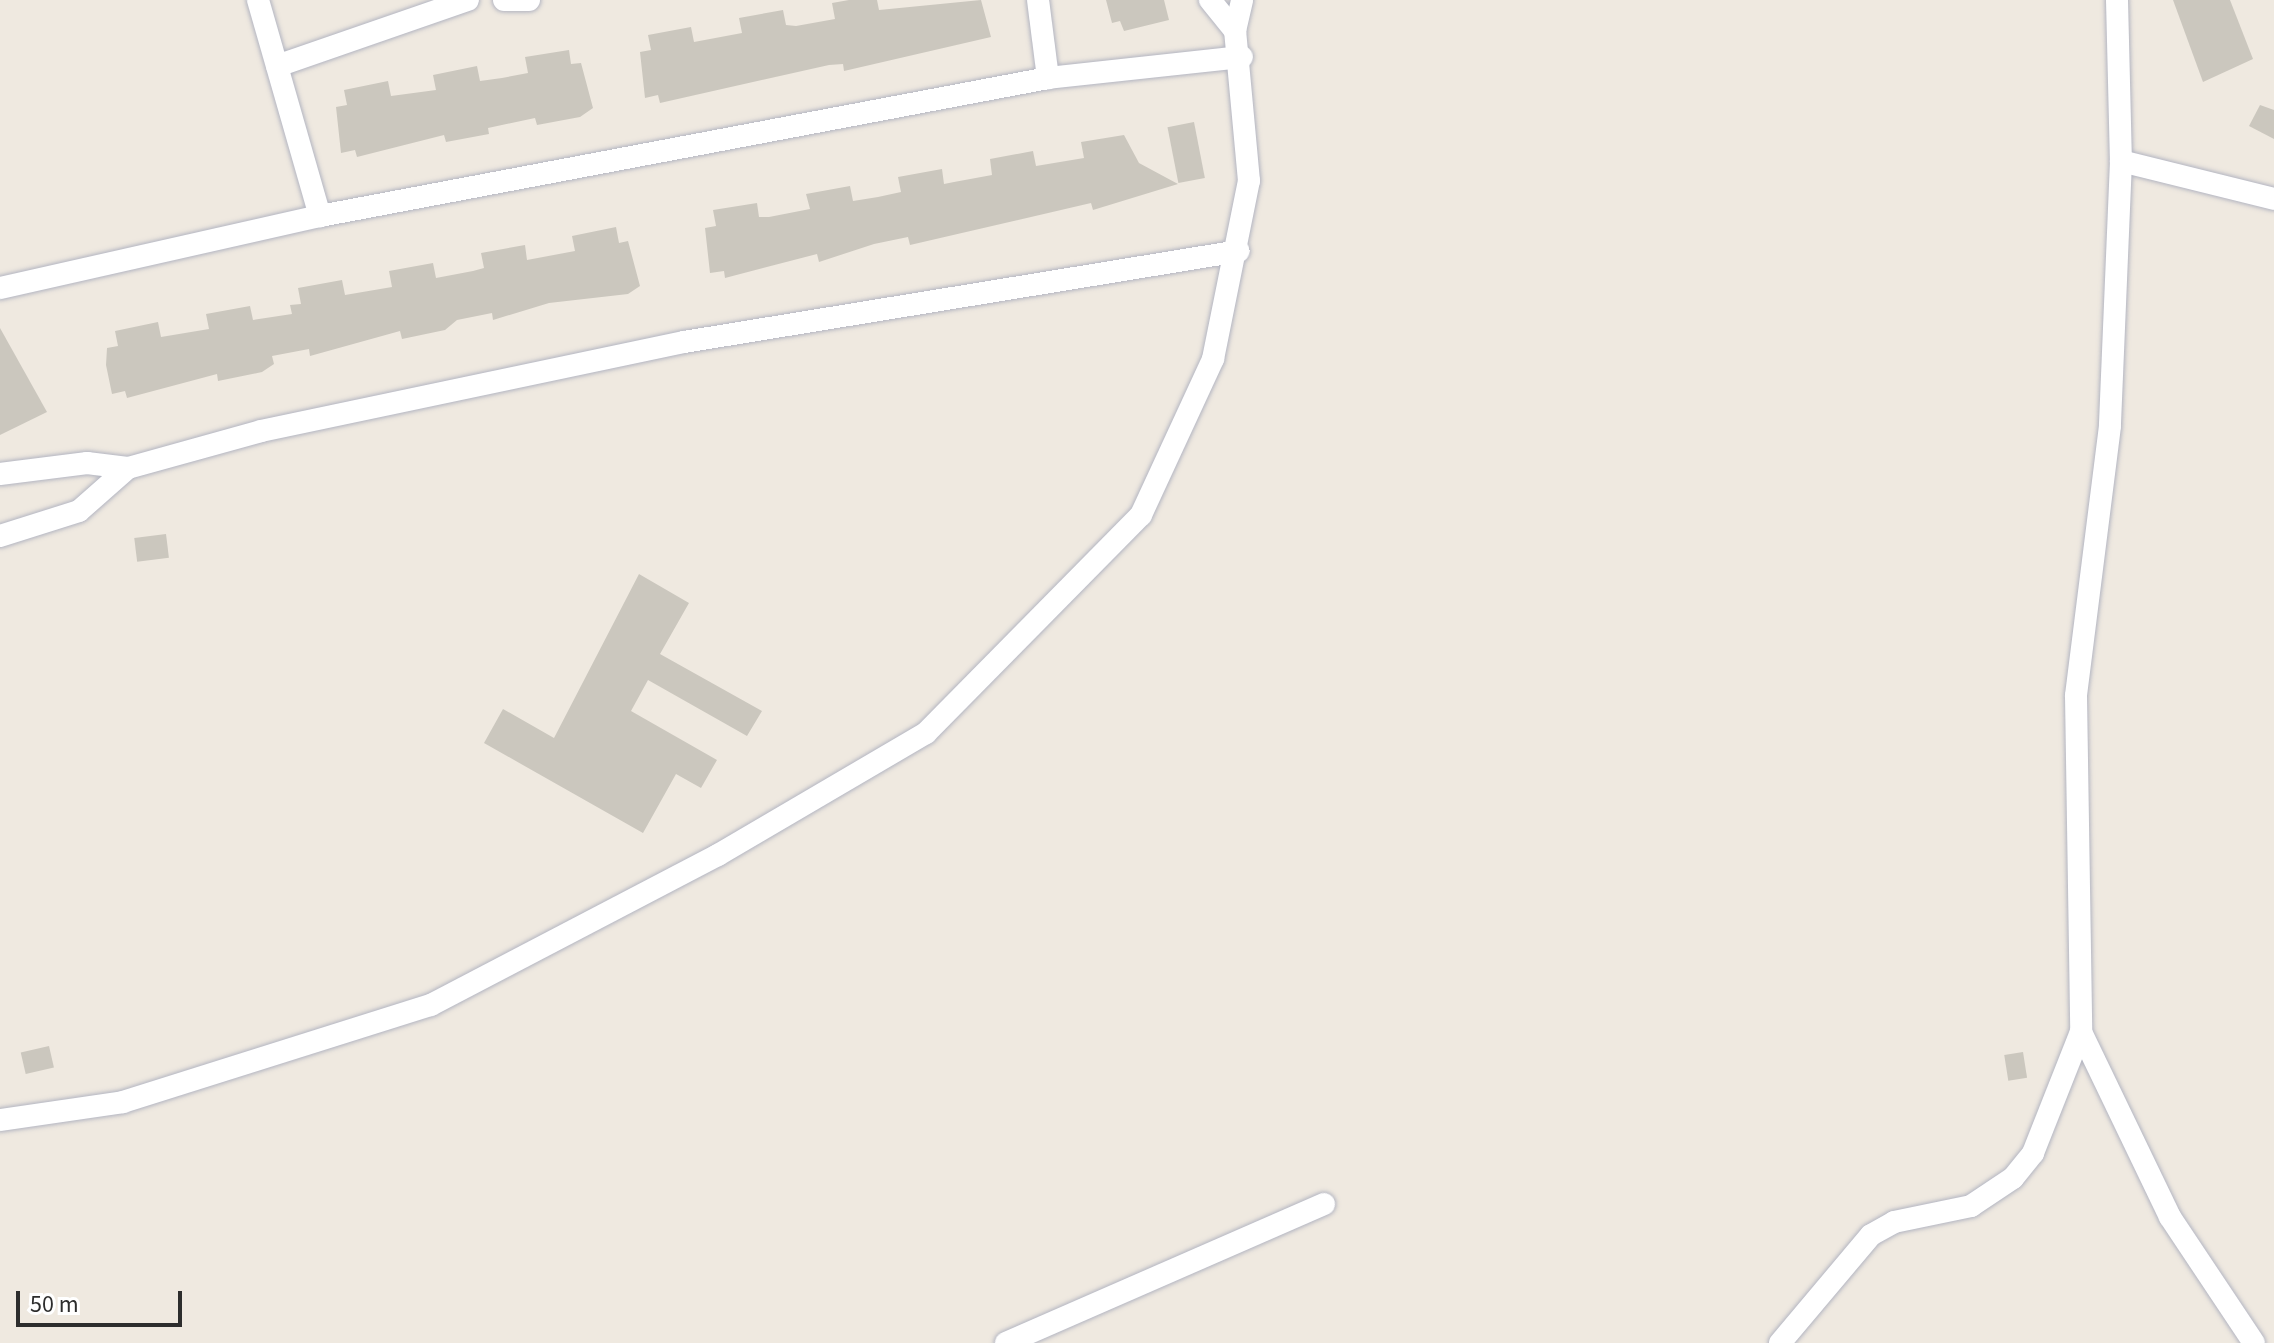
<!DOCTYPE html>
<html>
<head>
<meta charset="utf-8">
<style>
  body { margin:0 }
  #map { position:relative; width:2274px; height:1343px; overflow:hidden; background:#efe9e0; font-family:"Source Sans 3",sans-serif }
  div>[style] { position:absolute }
  .building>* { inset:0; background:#cbc7be; transform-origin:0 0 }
  .roads { filter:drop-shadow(0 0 2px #b3b5c1) drop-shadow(0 0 2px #b3b5c1) }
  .minor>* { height:22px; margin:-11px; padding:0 11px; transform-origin:11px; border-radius:11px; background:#fff }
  span { translate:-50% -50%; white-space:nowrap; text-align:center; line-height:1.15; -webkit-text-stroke:7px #fff; paint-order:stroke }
  .scale { position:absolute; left:16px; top:1291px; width:166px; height:36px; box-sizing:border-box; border:4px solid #2d2d2d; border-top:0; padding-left:10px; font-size:24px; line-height:28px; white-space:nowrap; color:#2d2d2d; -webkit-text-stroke:6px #fff; paint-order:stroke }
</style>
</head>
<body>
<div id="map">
  <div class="building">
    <i style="clip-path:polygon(849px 0,877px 0,879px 10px,981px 0,991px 37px,844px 71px,843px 64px,829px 65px,660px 103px,658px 95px,645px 98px,640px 52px,651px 50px,648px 35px,691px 27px,694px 42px,742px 33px,739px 18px,783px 10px,786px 25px,796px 26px,835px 19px,832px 3px)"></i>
    <i style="clip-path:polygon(1106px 0,1164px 0,1169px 20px,1124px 31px,1120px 21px,1112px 23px)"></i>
    <i style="clip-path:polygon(2173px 0,2230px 0,2253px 59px,2203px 82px)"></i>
    <i style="clip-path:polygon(569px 50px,571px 64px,581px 63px,593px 108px,580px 117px,537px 125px,535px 118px,488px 128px,489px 134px,446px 142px,444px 135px,357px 157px,355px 150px,341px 153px,336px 107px,347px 105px,344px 90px,388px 81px,391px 96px,436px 90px,433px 75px,477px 66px,480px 81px,502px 78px,528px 73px,525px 57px)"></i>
    <i style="clip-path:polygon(2260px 105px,2274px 110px,2274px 139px,2249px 126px)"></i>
    <i style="left:1194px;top:122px;width:57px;height:27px;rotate:79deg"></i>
    <i style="clip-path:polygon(1124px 135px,1139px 163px,1178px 184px,1093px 210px,1091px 203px,910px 245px,908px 237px,874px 244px,819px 262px,817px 254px,725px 278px,724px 271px,710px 273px,705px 228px,716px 226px,713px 210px,757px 203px,759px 217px,769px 217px,810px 209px,806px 194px,850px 186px,853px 201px,878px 197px,901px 192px,898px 177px,942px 169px,944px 184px,954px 182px,992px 175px,990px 159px,1033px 151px,1036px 166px,1084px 158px,1081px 142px)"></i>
    <i style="clip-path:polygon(616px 227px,619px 243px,628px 241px,640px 286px,628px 294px,549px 303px,493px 320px,492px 313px,457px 320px,445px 330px,402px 339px,400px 331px,310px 356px,309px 349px,272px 356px,274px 364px,262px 372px,218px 381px,217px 374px,127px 398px,125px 391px,112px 394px,106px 365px,107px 348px,118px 346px,115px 331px,158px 322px,161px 337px,209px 329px,206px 314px,250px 306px,253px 320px,292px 314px,290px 305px,301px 304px,298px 288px,342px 280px,345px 295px,392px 287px,389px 271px,433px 263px,436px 278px,473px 271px,484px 268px,481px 253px,525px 245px,527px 260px,575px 251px,572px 236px)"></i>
    <i style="clip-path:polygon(0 328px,47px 412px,0 435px)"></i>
    <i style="left:166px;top:534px;width:24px;height:32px;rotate:83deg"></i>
    <i style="clip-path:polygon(639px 574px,689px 603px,660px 654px,762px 711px,747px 736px,648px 680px,631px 711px,717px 760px,701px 788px,676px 774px,643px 833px,484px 743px,503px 709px,554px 738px)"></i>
    <i style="left:49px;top:1046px;width:22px;height:29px;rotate:77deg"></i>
    <i style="left:2023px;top:1052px;width:26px;height:19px;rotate:81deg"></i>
  </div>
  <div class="roads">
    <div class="minor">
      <i style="left:258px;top:0;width:225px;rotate:74deg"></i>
      <i style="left:504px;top:0;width:25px"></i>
      <i style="left:1038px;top:0;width:79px;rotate:82.7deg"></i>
      <i style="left:1210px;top:0;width:40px;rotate:51deg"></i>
      <i style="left:2117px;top:0;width:161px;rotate:88.6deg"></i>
      <i style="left:2121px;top:161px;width:265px;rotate:92.4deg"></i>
      <i style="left:2110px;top:426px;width:272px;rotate:97.2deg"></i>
      <i style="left:2076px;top:696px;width:336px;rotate:89.1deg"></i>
      <i style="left:2081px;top:1032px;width:205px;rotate:64.3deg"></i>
      <i style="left:2170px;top:1217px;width:151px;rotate:56.3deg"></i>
      <i style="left:277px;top:66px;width:202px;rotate:-19.1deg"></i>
      <i style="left:2121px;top:161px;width:158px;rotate:13.9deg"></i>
      <i style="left:0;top:288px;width:328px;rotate:-12.7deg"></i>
      <i style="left:320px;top:216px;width:741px;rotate:-10.73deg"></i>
      <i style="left:1048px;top:78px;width:195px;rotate:-6.2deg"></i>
      <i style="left:0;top:474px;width:88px;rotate:-7.2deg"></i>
      <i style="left:87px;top:463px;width:41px;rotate:7deg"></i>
      <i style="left:128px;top:468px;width:138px;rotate:-15.5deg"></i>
      <i style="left:261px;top:431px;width:432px;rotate:-11.9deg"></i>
      <i style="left:684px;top:342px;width:562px;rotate:-9.31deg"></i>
      <i style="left:0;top:536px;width:83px;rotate:-17.6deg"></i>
      <i style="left:79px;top:511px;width:65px;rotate:-41.3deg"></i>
      <i style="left:0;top:1120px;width:124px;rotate:-8.3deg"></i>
      <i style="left:123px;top:1102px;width:323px;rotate:-17.5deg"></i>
      <i style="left:431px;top:1005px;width:324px;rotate:-27.6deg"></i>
      <i style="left:718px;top:855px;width:241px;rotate:-30.4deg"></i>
      <i style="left:926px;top:733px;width:306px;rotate:-45.4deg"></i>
      <i style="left:1141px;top:515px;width:172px;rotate:-65.2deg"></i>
      <i style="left:1213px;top:359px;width:182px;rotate:-78.6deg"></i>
      <i style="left:1249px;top:181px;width:151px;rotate:-95.3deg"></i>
      <i style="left:1235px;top:31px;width:32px;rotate:-77deg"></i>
      <i style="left:1006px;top:1343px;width:347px;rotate:-23.6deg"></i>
      <i style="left:1780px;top:1343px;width:141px;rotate:-49.9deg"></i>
      <i style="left:1871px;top:1235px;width:26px;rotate:-29deg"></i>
      <i style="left:1894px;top:1222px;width:79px;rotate:-11.7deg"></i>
      <i style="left:1971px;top:1206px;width:50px;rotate:-33.7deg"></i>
      <i style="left:2013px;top:1178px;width:32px;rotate:-51deg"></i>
      <i style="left:2033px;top:1153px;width:130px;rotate:-68.4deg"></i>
    </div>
  </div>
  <div class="scale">50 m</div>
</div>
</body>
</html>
